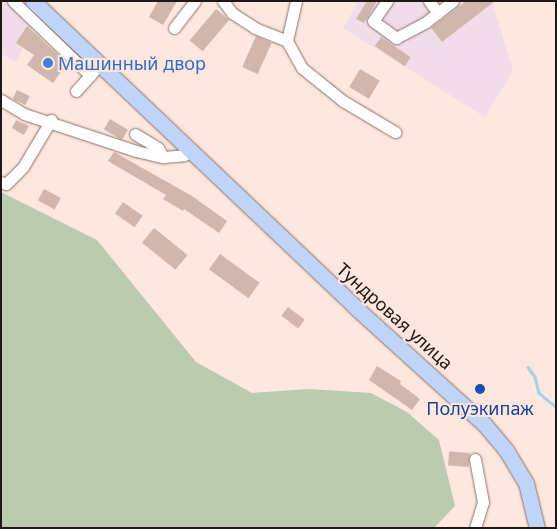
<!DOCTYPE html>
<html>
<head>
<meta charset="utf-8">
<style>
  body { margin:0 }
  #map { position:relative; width:557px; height:529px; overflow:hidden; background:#fee7df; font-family:"Noto Sans",sans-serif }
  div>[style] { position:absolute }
  .industrial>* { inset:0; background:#f1dce9 }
  .green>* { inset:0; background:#bbcbb0 }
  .stream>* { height:2.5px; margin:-1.25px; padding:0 1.25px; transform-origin:1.25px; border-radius:1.25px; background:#a3d3e5 }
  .building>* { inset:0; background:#d1b6ac; transform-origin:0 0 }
  .roads { filter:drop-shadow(0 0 1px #897168) drop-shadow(0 0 1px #897168) }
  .minor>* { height:11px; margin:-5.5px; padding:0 5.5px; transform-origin:5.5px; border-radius:5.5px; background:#fff }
  .major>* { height:15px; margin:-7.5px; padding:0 7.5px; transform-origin:7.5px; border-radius:7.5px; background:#c0d4f7 }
  .dots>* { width:14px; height:14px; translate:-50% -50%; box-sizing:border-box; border:2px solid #fee7df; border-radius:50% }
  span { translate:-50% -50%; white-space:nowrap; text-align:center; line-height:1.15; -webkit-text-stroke:4px #fee7df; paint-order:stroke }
  .shop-label { font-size:18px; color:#366cbe }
  .left { translate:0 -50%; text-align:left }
  .street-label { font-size:18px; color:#211714 }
  .transit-label { font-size:18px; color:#164399 }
  .frame { position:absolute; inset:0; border:2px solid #211714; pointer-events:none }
</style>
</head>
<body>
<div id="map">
  <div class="industrial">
    <i style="clip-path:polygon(1px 1px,10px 1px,34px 25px,16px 62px,1px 54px)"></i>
    <i style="clip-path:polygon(359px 1px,492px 1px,513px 71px,485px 117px,343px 28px)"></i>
  </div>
  <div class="green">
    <i style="clip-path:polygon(1px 192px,97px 240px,196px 362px,252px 393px,309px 389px,371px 393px,407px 412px,439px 440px,455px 506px,434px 528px,1px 528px)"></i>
  </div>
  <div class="stream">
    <i style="left:528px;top:367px;width:12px;rotate:55deg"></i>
    <i style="left:535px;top:377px;width:16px;rotate:76deg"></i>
    <i style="left:539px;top:393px;width:22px;rotate:39deg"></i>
  </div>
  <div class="building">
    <i style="clip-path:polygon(158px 1px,177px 1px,163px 25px,149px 17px)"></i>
    <i style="clip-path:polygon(367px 1px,377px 1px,364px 23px,356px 19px)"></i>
    <i style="clip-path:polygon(466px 1px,495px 1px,442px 42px,431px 28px)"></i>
    <i style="left:216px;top:9px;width:17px;height:41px;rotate:40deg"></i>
    <i style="clip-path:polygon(27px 26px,67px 63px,53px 83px,27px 65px,34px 55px,16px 43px)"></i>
    <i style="left:256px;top:36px;width:17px;height:34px;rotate:24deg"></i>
    <i style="left:381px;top:37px;width:36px;height:11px;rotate:34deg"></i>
    <i style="left:360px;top:69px;width:23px;height:21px;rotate:31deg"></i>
    <i style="left:17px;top:90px;width:14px;height:10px;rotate:25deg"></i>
    <i style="left:110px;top:119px;width:21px;height:12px;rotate:31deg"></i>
    <i style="clip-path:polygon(16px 120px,29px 126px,24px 135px,12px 128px)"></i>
    <i style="clip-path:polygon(114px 152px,192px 196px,227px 221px,219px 233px,184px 209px,183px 211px,163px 199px,166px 195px,108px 161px)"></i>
    <i style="left:44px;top:189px;width:19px;height:13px;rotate:28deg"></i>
    <i style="left:123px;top:202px;width:24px;height:14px;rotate:35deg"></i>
    <i style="left:154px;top:228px;width:43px;height:19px;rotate:39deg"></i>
    <i style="left:220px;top:254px;width:49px;height:19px;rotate:36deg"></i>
    <i style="left:288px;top:307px;width:21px;height:11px;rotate:37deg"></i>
    <i style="clip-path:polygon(377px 366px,401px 381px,400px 384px,420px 399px,412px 410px,369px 380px)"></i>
    <i style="left:470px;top:453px;width:14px;height:21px;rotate:94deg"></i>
  </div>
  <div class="roads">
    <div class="minor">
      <i style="left:13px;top:1px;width:107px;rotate:43.9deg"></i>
      <i style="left:223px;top:1px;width:15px;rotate:53deg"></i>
      <i style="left:232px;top:13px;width:27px;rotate:33deg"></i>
      <i style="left:255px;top:28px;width:35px;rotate:22deg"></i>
      <i style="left:296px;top:1px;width:41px;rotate:102.7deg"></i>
      <i style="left:287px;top:41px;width:31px;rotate:61deg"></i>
      <i style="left:302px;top:68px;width:53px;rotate:38.8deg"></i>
      <i style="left:343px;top:101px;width:61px;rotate:30.8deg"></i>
      <i style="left:387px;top:1px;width:24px;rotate:125deg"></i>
      <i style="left:373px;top:21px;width:29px;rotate:36deg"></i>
      <i style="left:396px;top:38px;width:34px;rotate:-28deg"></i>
      <i style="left:426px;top:22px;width:34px;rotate:-38deg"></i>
      <i style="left:429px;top:1px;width:15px;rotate:53deg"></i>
      <i style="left:174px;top:28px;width:34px;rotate:-52deg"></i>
      <i style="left:76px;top:91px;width:28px;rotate:-48deg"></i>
      <i style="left:1px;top:100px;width:27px;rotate:31deg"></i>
      <i style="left:24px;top:114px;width:118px;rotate:18.3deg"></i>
      <i style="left:136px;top:151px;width:28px;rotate:13deg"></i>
      <i style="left:163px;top:157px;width:21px;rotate:-5deg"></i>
      <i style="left:184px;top:155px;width:8px;rotate:-30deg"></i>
      <i style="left:135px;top:134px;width:27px;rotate:31deg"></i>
      <i style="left:158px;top:148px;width:10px;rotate:61deg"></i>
      <i style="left:1px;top:182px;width:5px;rotate:22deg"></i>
      <i style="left:6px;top:184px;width:24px;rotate:-45deg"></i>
      <i style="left:23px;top:167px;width:55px;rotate:-59.2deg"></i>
      <i style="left:475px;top:459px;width:44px;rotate:79.5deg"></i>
      <i style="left:483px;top:502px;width:27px;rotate:107deg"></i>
    </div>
    <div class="major">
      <i style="left:33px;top:1px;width:444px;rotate:43.5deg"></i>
      <i style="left:355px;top:307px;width:176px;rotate:42.2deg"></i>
      <i style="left:485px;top:425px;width:33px;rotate:50deg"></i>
      <i style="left:506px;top:450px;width:39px;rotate:59deg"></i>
      <i style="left:526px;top:483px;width:46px;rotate:76.3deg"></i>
    </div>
  </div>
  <div class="dots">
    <i style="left:48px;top:63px;background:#3f7fe0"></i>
    <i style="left:480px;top:389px;background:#1a4fb4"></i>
  </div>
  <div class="shop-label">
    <span class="left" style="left:58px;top:63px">Машинный двор</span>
  </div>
  <div class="street-label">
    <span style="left:395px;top:316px;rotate:42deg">Тундровая улица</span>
  </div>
  <div class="transit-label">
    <span style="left:480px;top:408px">Полуэкипаж</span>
  </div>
  <div class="frame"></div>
</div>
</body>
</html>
